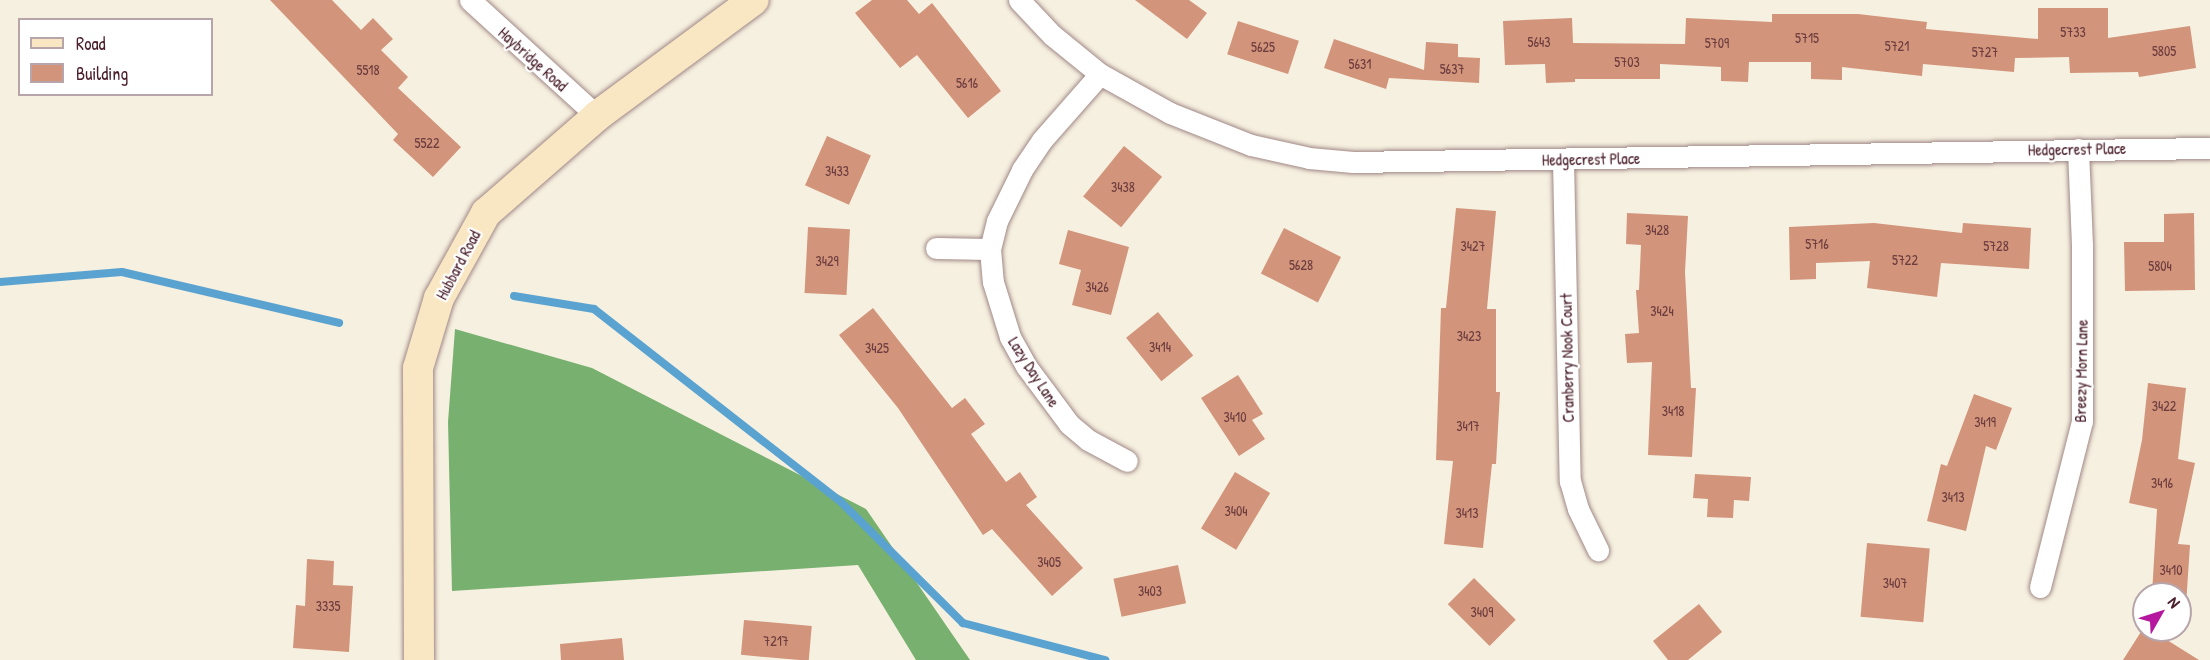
<!DOCTYPE html>
<html>
<head>
<meta charset="utf-8">
<style>
  body { margin:0 }
  #map { position:relative; width:2210px; height:660px; overflow:hidden; background:#f6f0e0; font-family:"Patrick Hand",sans-serif }
  div>[style] { position:absolute }
  .forest>* { inset:0; background:#77b06f }
  .stream>* { height:8px; margin:-4px; padding:0 4px; transform-origin:4px; border-radius:4px; background:#5aa3d1 }
  .building>* { inset:0; background:#d2947a; transform-origin:0 0 }
  .roads { filter:drop-shadow(0 0 2px #a08886) drop-shadow(0 0 2px #a08886) }
  .minor>* { height:21px; margin:-10.5px; padding:0 10.5px; transform-origin:10.5px; border-radius:10.5px; background:#fff }
  .secondary>* { height:30px; margin:-15px; padding:0 15px; transform-origin:15px; border-radius:15px; background:#f9e7c3 }
  span { translate:-50% -50%; white-space:nowrap; text-align:center; line-height:1.15; -webkit-text-stroke:4.5px #fff; paint-order:stroke }
  .number-label { font-size:14px; color:#6c3c3f }
  .number-label span { -webkit-text-stroke-width:0 }
  .street-label { font-size:16px; color:#4a1f2b }
  .legend { position:absolute; left:18px; top:18px; width:195px; height:78px; box-sizing:border-box; background:#fff; border:2px solid #b7a5aa; margin:0; padding:8px 10px; list-style:none; font-size:18px; color:#4a1f2b }
  .legend li { display:flex; align-items:center; gap:12px; height:30px }
  .legend b { width:30px; border:2px solid #b7a5aa }
  .north { position:absolute; left:2132px; top:582px; width:60px; height:60px; box-sizing:border-box; background:#fff; border:2px solid #b7a5aa; border-radius:50%; rotate:51deg; font-size:16px; font-weight:700; line-height:24px; text-align:center; color:#4a1f2b }
  .north::after { content:''; display:block; margin:auto; width:21px; height:27px; background:#b5179e; clip-path:polygon(50% 0,100% 100%,50% 72%,0 100%) }
</style>
</head>
<body>
<div id="map">
  <div class="forest">
    <i style="clip-path:polygon(455px 329px,592px 368px,866px 509px,970px 660px,916px 660px,858px 565px,452px 591px,448px 422px)"></i>
  </div>
  <div class="stream">
    <i style="left:0;top:282px;width:122px;rotate:-4.7deg"></i>
    <i style="left:122px;top:272px;width:223px;rotate:13.2deg"></i>
    <i style="left:514px;top:296px;width:81px;rotate:9.2deg"></i>
    <i style="left:594px;top:309px;width:313px;rotate:38deg"></i>
    <i style="left:841px;top:502px;width:172px;rotate:44.8deg"></i>
    <i style="left:963px;top:623px;width:147px;rotate:14.6deg"></i>
  </div>
  <div class="building">
    <i style="clip-path:polygon(270px 0,332px 0,361px 30px,373px 18px,393px 39px,381px 50px,408px 77px,398px 88px,461px 147px,433px 177px,393px 140px,398px 134px)"></i>
    <i style="clip-path:polygon(872px 0,907px 0,919px 14px,932px 3px,1001px 91px,968px 118px,917px 55px,900px 68px,855px 13px)"></i>
    <i style="clip-path:polygon(1135px 0,1189px 0,1207px 13px,1187px 39px)"></i>
    <i style="clip-path:polygon(2038px 8px,2108px 8px,2108px 38px,2190px 26px,2196px 68px,2139px 77px,2138px 72px,2070px 73px,2069px 57px,2015px 58px,2014px 72px,1923px 64px,1922px 76px,1842px 67px,1842px 80px,1811px 79px,1811px 62px,1749px 62px,1748px 82px,1721px 81px,1721px 67px,1660px 64px,1660px 79px,1575px 79px,1575px 82px,1546px 83px,1545px 64px,1505px 65px,1503px 21px,1572px 18px,1573px 43px,1685px 44px,1686px 18px,1772px 22px,1772px 14px,1858px 14px,1927px 22px,1926px 29px,2038px 39px)"></i>
    <i style="left:1238px;top:21px;width:64px;height:35px;rotate:18deg"></i>
    <i style="clip-path:polygon(1334px 39px,1424px 70px,1426px 42px,1458px 44px,1458px 57px,1480px 58px,1479px 83px,1389px 78px,1386px 89px,1324px 68px)"></i>
    <i style="left:827px;top:136px;width:48px;height:54px;rotate:24deg"></i>
    <i style="left:1124px;top:146px;width:49px;height:65px;rotate:39deg"></i>
    <i style="clip-path:polygon(1456px 208px,1496px 211px,1487px 309px,1496px 309px,1496px 392px,1500px 392px,1496px 464px,1492px 464px,1483px 548px,1444px 544px,1453px 461px,1436px 460px,1441px 308px,1446px 308px)"></i>
    <i style="clip-path:polygon(1627px 213px,1688px 216px,1685px 272px,1691px 388px,1696px 388px,1692px 457px,1648px 455px,1652px 362px,1627px 363px,1625px 334px,1639px 333px,1636px 290px,1639px 290px,1641px 245px,1626px 244px)"></i>
    <i style="clip-path:polygon(2194px 213px,2195px 290px,2125px 291px,2124px 242px,2164px 242px,2164px 214px)"></i>
    <i style="clip-path:polygon(1874px 223px,1962px 233px,1963px 223px,2031px 228px,2029px 269px,1941px 263px,1937px 297px,1867px 288px,1870px 261px,1816px 263px,1816px 279px,1790px 280px,1789px 227px)"></i>
    <i style="left:808px;top:227px;width:42px;height:66px;rotate:3deg"></i>
    <i style="left:1284px;top:228px;width:64px;height:51px;rotate:27deg"></i>
    <i style="clip-path:polygon(1068px 230px,1129px 247px,1111px 315px,1072px 305px,1081px 270px,1059px 264px)"></i>
    <i style="clip-path:polygon(873px 308px,952px 408px,965px 398px,985px 424px,971px 434px,1006px 482px,1020px 472px,1037px 497px,1026px 505px,1083px 568px,1052px 596px,992px 529px,983px 535px,898px 408px,839px 335px)"></i>
    <i style="left:1158px;top:312px;width:56px;height:41px;rotate:51deg"></i>
    <i style="clip-path:polygon(1238px 375px,1263px 414px,1252px 420px,1265px 439px,1239px 456px,1201px 398px)"></i>
    <i style="clip-path:polygon(2148px 383px,2186px 388px,2178px 459px,2195px 463px,2178px 544px,2190px 545px,2186px 605px,2180px 605px,2180px 594px,2152px 594px,2157px 509px,2129px 503px,2142px 440px)"></i>
    <i style="clip-path:polygon(1974px 394px,2012px 408px,1996px 450px,1986px 446px,1966px 531px,1927px 521px,1941px 464px,1947px 466px)"></i>
    <i style="left:1235px;top:472px;width:41px;height:66px;rotate:31deg"></i>
    <i style="clip-path:polygon(1695px 474px,1751px 477px,1749px 501px,1734px 500px,1733px 518px,1707px 517px,1708px 499px,1693px 498px)"></i>
    <i style="left:1867px;top:543px;width:63px;height:74px;rotate:5deg"></i>
    <i style="clip-path:polygon(307px 559px,334px 561px,333px 585px,353px 586px,349px 652px,293px 648px,296px 605px,305px 606px)"></i>
    <i style="left:1178px;top:565px;width:39px;height:66px;rotate:78deg"></i>
    <i style="left:1474px;top:578px;width:59px;height:37px;rotate:45deg"></i>
    <i style="clip-path:polygon(1699px 604px,1722px 632px,1688px 660px,1668px 660px,1653px 641px)"></i>
    <i style="left:744px;top:620px;width:68px;height:35px;rotate:5deg"></i>
    <i style="clip-path:polygon(2144px 627px,2144px 630px,2151px 630px,2199px 660px,2123px 660px)"></i>
    <i style="clip-path:polygon(622px 638px,624px 660px,561px 660px,560px 644px)"></i>
  </div>
  <div class="roads">
    <div class="minor">
      <i style="left:470px;top:0;width:172px;rotate:42.4deg"></i>
      <i style="left:1019px;top:0;width:48px;rotate:46.7deg"></i>
      <i style="left:1052px;top:35px;width:62px;rotate:39.1deg"></i>
      <i style="left:1100px;top:74px;width:80px;rotate:29.1deg"></i>
      <i style="left:1170px;top:113px;width:87px;rotate:21.6deg"></i>
      <i style="left:1251px;top:145px;width:59px;rotate:12.6deg"></i>
      <i style="left:1309px;top:158px;width:44px;rotate:5.2deg"></i>
      <i style="left:1353px;top:162px;width:857px;rotate:-0.94deg"></i>
      <i style="left:1100px;top:74px;width:88px;rotate:131.3deg"></i>
      <i style="left:1042px;top:140px;width:36px;rotate:124deg"></i>
      <i style="left:1022px;top:170px;width:57px;rotate:116.1deg"></i>
      <i style="left:997px;top:221px;width:29px;rotate:104deg"></i>
      <i style="left:990px;top:249px;width:33px;rotate:85deg"></i>
      <i style="left:993px;top:282px;width:58px;rotate:72.8deg"></i>
      <i style="left:1010px;top:337px;width:33px;rotate:61deg"></i>
      <i style="left:1026px;top:366px;width:72px;rotate:53.4deg"></i>
      <i style="left:1069px;top:424px;width:25px;rotate:40deg"></i>
      <i style="left:1088px;top:440px;width:44px;rotate:28.3deg"></i>
      <i style="left:1563px;top:160px;width:321px;rotate:88.8deg"></i>
      <i style="left:1570px;top:481px;width:29px;rotate:74deg"></i>
      <i style="left:1578px;top:509px;width:46px;rotate:64deg"></i>
      <i style="left:936px;top:248px;width:54px;rotate:1.1deg"></i>
      <i style="left:2040px;top:587px;width:171px;rotate:-75.8deg"></i>
      <i style="left:2082px;top:421px;width:176px;rotate:-90deg"></i>
      <i style="left:2082px;top:245px;width:96px;rotate:-92.4deg"></i>
    </div>
    <div class="secondary">
      <i style="left:419px;top:660px;width:292px;rotate:-90.2deg"></i>
      <i style="left:418px;top:368px;width:73px;rotate:-73.3deg"></i>
      <i style="left:439px;top:298px;width:97px;rotate:-61.1deg"></i>
      <i style="left:486px;top:213px;width:147px;rotate:-41.1deg"></i>
      <i style="left:597px;top:116px;width:195px;rotate:-36.5deg"></i>
    </div>
  </div>
  <div class="number-label">
    <span style="left:2073px;top:32px">5733</span>
    <span style="left:1807px;top:38px">5715</span>
    <span style="left:1539px;top:42px">5643</span>
    <span style="left:1717px;top:43px">5709</span>
    <span style="left:1897px;top:46px">5721</span>
    <span style="left:1263px;top:47px">5625</span>
    <span style="left:2164px;top:51px">5805</span>
    <span style="left:1985px;top:52px">5727</span>
    <span style="left:1627px;top:62px">5703</span>
    <span style="left:1360px;top:64px">5631</span>
    <span style="left:1452px;top:69px">5637</span>
    <span style="left:368px;top:70px">5518</span>
    <span style="left:967px;top:83px">5616</span>
    <span style="left:427px;top:143px">5522</span>
    <span style="left:837px;top:171px">3433</span>
    <span style="left:1123px;top:187px">3438</span>
    <span style="left:1657px;top:230px">3428</span>
    <span style="left:1817px;top:244px">5716</span>
    <span style="left:1473px;top:246px">3427</span>
    <span style="left:1996px;top:246px">5728</span>
    <span style="left:1905px;top:260px">5722</span>
    <span style="left:827px;top:261px">3429</span>
    <span style="left:1301px;top:265px">5628</span>
    <span style="left:2160px;top:266px">5804</span>
    <span style="left:1097px;top:287px">3426</span>
    <span style="left:1662px;top:311px">3424</span>
    <span style="left:1469px;top:336px">3423</span>
    <span style="left:1160px;top:347px">3414</span>
    <span style="left:877px;top:348px">3425</span>
    <span style="left:2164px;top:406px">3422</span>
    <span style="left:1673px;top:411px">3418</span>
    <span style="left:1235px;top:417px">3410</span>
    <span style="left:1985px;top:422px">3419</span>
    <span style="left:1468px;top:426px">3417</span>
    <span style="left:2162px;top:483px">3416</span>
    <span style="left:1953px;top:497px">3413</span>
    <span style="left:1236px;top:511px">3404</span>
    <span style="left:1467px;top:513px">3413</span>
    <span style="left:1049px;top:562px">3405</span>
    <span style="left:2171px;top:570px">3410</span>
    <span style="left:1895px;top:583px">3407</span>
    <span style="left:1150px;top:591px">3403</span>
    <span style="left:328px;top:606px">3335</span>
    <span style="left:1482px;top:612px">3409</span>
    <span style="left:776px;top:641px">7217</span>
  </div>
  <div class="street-label">
    <span style="left:533px;top:59px;rotate:42deg">Haybridge Road</span>
    <span style="left:2077px;top:149px;rotate:-1deg">Hedgecrest Place</span>
    <span style="left:1591px;top:159px;rotate:-1deg">Hedgecrest Place</span>
    <span style="left:458px;top:265px;rotate:-62deg">Hubbard Road</span>
    <span style="left:1567px;top:358px;rotate:-91deg">Cranberry Nook Court</span>
    <span style="left:2081px;top:371px;rotate:-89deg">Breezy Morn Lane</span>
    <span style="left:1034px;top:372px;rotate:57deg">Lazy Day Lane</span>
  </div>
  <ul class="legend">
  <li><b style="height:8px;background:#f9e7c3"></b>Road</li>
  <li><b style="height:16px;background:#d2947a"></b>Building</li>
  </ul>
  <div class="north">N</div>
</div>
</body>
</html>
